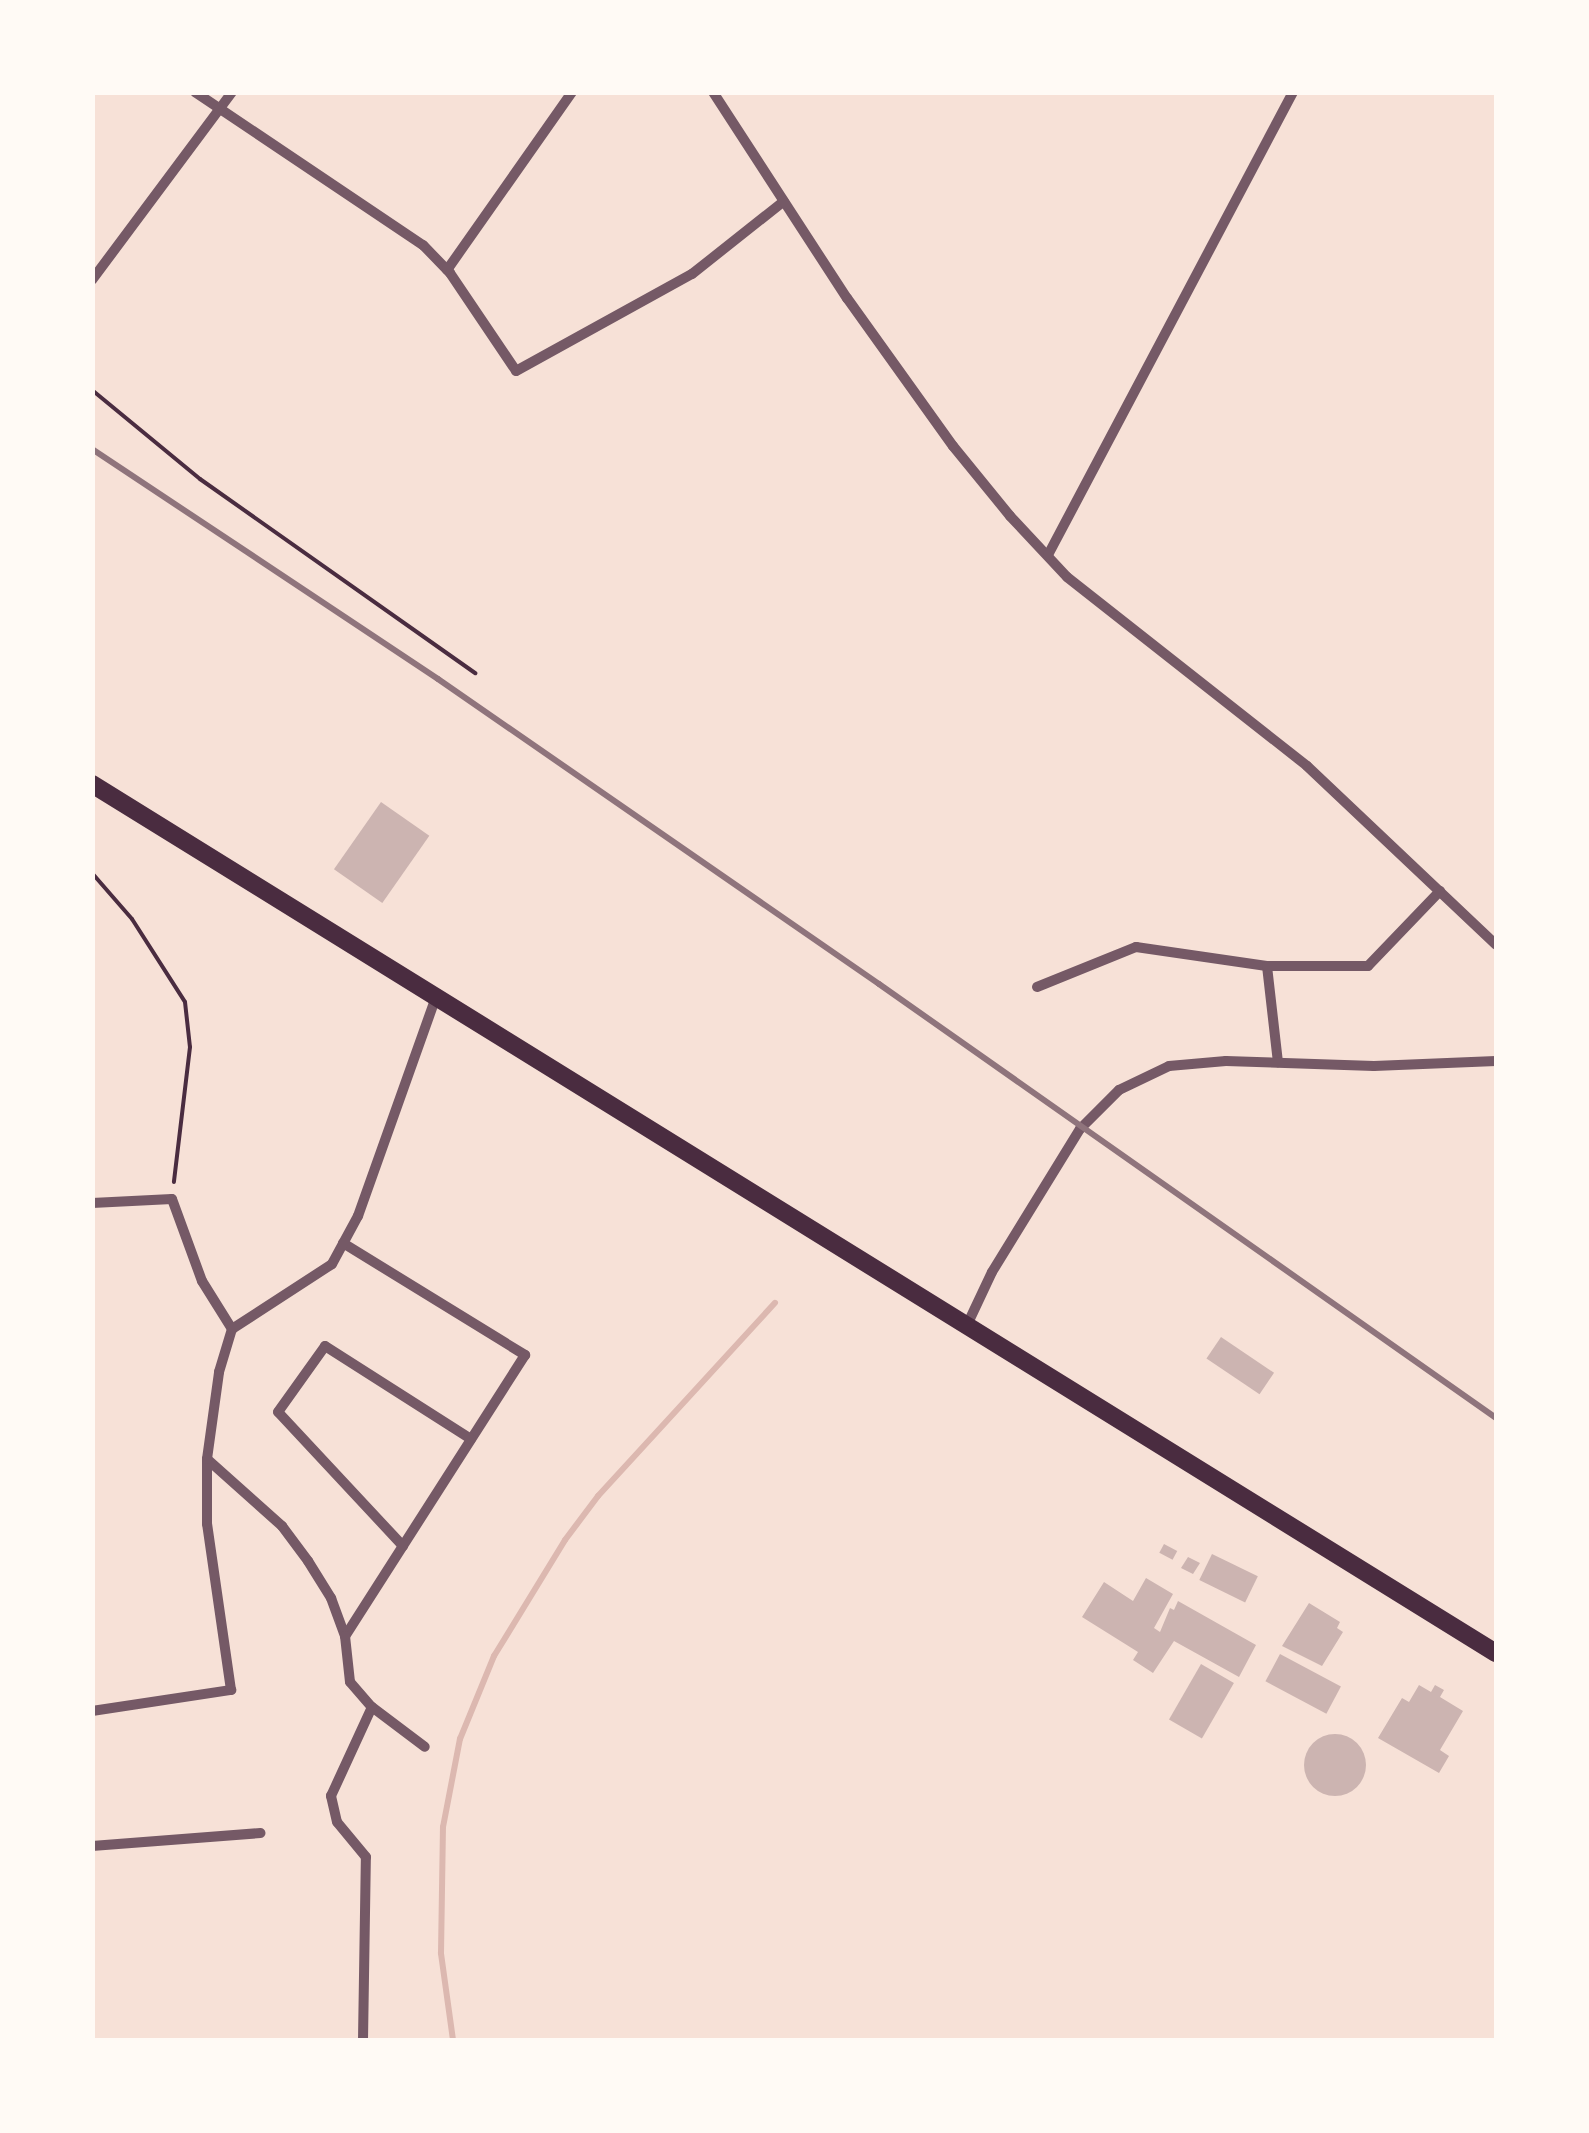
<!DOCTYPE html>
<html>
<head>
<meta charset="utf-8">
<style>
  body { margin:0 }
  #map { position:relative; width:1589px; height:2133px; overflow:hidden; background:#f7e1d7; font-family:Roboto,sans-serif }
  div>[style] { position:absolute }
  .stream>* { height:6px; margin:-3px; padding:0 3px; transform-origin:3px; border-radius:3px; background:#dcb8b0 }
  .building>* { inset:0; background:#ccb4b1; transform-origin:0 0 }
  .round { border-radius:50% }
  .path>* { height:4px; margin:-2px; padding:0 2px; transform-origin:2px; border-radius:2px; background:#4a2c40 }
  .minor>* { height:10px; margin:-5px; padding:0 5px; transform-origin:5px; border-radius:5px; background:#755966 }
  .trunk>* { height:18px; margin:-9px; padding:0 9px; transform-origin:9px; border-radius:9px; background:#4a2c40 }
  .rail>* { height:6px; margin:-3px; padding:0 3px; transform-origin:3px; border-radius:3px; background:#8f747c }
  span { translate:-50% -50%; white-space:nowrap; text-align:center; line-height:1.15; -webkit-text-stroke:8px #fffaf5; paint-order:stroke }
  .frame { position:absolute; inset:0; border:95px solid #fffaf5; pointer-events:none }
</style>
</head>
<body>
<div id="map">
  <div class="stream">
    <i style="left:453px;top:2040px;width:88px;rotate:-97.9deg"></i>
    <i style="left:441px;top:1953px;width:126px;rotate:-89.1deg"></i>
    <i style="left:443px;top:1827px;width:90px;rotate:-79.1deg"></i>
    <i style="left:460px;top:1739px;width:90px;rotate:-67.7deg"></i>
    <i style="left:494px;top:1656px;width:136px;rotate:-58.5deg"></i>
    <i style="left:565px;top:1540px;width:55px;rotate:-53.1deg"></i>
    <i style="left:598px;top:1496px;width:262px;rotate:-47.5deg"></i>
  </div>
  <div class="building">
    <i style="left:381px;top:802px;width:59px;height:82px;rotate:35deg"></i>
    <i style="left:1221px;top:1337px;width:64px;height:26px;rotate:34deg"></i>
    <i style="left:1164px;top:1544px;width:15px;height:10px;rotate:28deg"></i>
    <i style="left:1212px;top:1554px;width:51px;height:29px;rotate:26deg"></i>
    <i style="clip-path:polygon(1188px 1557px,1200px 1563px,1193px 1574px,1181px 1568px)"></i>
    <i style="clip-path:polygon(1146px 1578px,1173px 1594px,1154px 1628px,1160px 1632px,1170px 1608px,1174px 1610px,1178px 1601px,1256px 1645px,1239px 1677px,1174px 1641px,1153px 1673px,1133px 1660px,1138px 1652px,1082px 1617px,1104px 1582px,1133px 1601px)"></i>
    <i style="clip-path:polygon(1309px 1603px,1340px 1622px,1337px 1628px,1343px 1632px,1322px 1666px,1282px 1646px)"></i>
    <i style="left:1280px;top:1654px;width:69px;height:31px;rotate:28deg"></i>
    <i style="left:1201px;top:1664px;width:38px;height:64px;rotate:30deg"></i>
    <i style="clip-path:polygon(1419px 1685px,1431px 1692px,1435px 1685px,1444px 1690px,1440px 1697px,1463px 1711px,1440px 1750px,1449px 1756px,1439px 1773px,1378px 1738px,1402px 1698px,1409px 1702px)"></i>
    <i class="round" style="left:1304px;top:1734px;width:62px;height:62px"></i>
  </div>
  <div class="path">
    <i style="left:92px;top:390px;width:140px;rotate:39.5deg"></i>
    <i style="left:200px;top:479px;width:337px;rotate:35.2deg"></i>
    <i style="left:92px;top:873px;width:61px;rotate:49deg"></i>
    <i style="left:132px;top:919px;width:98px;rotate:57.4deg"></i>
    <i style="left:185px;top:1002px;width:45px;rotate:83.7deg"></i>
    <i style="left:190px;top:1047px;width:136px;rotate:96.8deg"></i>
  </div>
  <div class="minor">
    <i style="left:195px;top:92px;width:275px;rotate:33.9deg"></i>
    <i style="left:423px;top:245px;width:39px;rotate:46deg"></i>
    <i style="left:450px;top:273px;width:118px;rotate:56deg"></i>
    <i style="left:516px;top:371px;width:201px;rotate:-28.9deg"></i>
    <i style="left:692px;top:274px;width:117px;rotate:-38.4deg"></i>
    <i style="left:713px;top:92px;width:246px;rotate:57deg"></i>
    <i style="left:847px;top:298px;width:182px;rotate:54.4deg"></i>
    <i style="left:953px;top:446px;width:90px;rotate:50.8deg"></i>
    <i style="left:1010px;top:516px;width:83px;rotate:46.9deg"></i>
    <i style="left:1067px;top:577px;width:305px;rotate:38.2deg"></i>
    <i style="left:1307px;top:766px;width:260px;rotate:43.4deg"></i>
    <i style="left:447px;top:270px;width:218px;rotate:-54.9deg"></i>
    <i style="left:92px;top:280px;width:234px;rotate:-53.3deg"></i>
    <i style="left:1048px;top:555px;width:524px;rotate:-62.11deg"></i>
    <i style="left:1267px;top:966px;width:97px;rotate:83.5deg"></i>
    <i style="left:1037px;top:987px;width:107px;rotate:-22deg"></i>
    <i style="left:1136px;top:947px;width:132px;rotate:8.3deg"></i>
    <i style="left:1267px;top:966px;width:101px"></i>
    <i style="left:1368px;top:966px;width:104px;rotate:-46.2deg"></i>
    <i style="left:92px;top:1203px;width:80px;rotate:-2.9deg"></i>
    <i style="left:172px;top:1199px;width:87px;rotate:69.9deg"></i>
    <i style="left:202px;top:1281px;width:57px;rotate:58deg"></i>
    <i style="left:343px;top:1243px;width:214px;rotate:31.6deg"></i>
    <i style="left:525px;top:1355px;width:334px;rotate:122.6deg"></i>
    <i style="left:968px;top:1323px;width:56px;rotate:-64.8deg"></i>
    <i style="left:992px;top:1272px;width:168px;rotate:-58.4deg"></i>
    <i style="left:1080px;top:1129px;width:55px;rotate:-45deg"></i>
    <i style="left:1119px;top:1090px;width:55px;rotate:-25.6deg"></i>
    <i style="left:1169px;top:1066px;width:57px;rotate:-5deg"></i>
    <i style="left:1226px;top:1061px;width:148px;rotate:1.9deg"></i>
    <i style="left:1374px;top:1066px;width:122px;rotate:-2.3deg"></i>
    <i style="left:207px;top:1459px;width:101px;rotate:41.8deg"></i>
    <i style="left:282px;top:1526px;width:44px;rotate:53.4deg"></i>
    <i style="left:308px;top:1561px;width:44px;rotate:58.1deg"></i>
    <i style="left:331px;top:1598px;width:40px;rotate:69.8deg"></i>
    <i style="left:345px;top:1636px;width:46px;rotate:83.8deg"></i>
    <i style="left:350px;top:1682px;width:33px;rotate:49deg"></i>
    <i style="left:372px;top:1707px;width:66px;rotate:37deg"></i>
    <i style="left:403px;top:1546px;width:183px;rotate:-133deg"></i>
    <i style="left:278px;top:1412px;width:81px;rotate:-54.5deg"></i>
    <i style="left:325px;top:1346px;width:173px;rotate:32.5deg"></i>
    <i style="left:92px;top:1711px;width:141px;rotate:-8.6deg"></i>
    <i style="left:231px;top:1690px;width:168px;rotate:-98.2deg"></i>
    <i style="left:207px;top:1524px;width:65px;rotate:-90deg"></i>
    <i style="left:207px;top:1459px;width:88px;rotate:-82.1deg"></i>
    <i style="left:219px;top:1372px;width:45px;rotate:-73.2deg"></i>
    <i style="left:232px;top:1329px;width:119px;rotate:-33deg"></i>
    <i style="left:332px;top:1264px;width:55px;rotate:-61.6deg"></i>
    <i style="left:358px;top:1216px;width:236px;rotate:-70.4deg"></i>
    <i style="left:92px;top:1846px;width:169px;rotate:-4.4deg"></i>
    <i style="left:363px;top:2040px;width:183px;rotate:-89.1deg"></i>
    <i style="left:366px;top:1857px;width:45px;rotate:-129.6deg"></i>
    <i style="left:337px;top:1822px;width:27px;rotate:-103deg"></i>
    <i style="left:331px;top:1796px;width:98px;rotate:-65.3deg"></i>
  </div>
  <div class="trunk">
    <i style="left:92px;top:784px;width:1651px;rotate:31.76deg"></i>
  </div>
  <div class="rail">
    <i style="left:92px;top:449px;width:415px;rotate:33.6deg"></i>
    <i style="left:438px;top:679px;width:536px;rotate:34.67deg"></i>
    <i style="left:879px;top:984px;width:754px;rotate:35.12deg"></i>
  </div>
  <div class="frame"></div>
</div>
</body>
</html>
